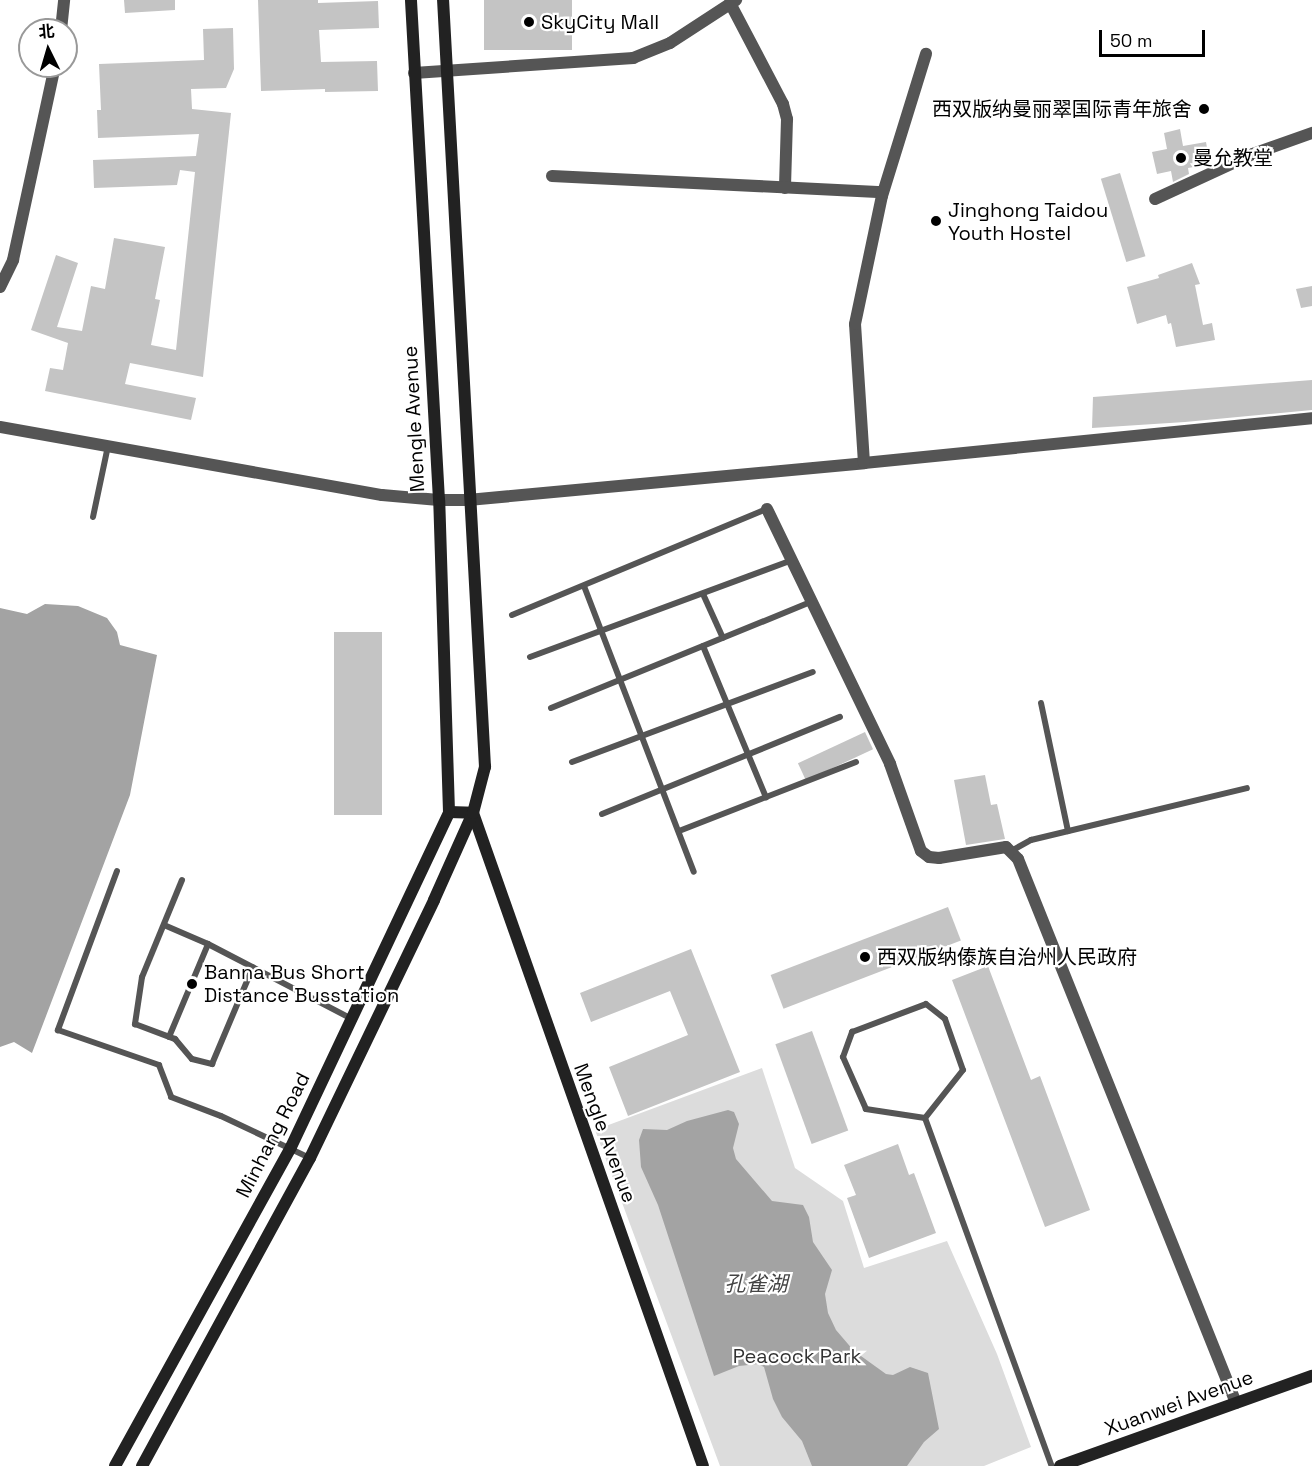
<!DOCTYPE html>
<html>
<head>
<meta charset="utf-8">
<style>
  body { margin:0 }
  #map { position:relative; width:1312px; height:1466px; overflow:hidden; background:#fff; font-family:"Space Grotesk","Noto Sans SC",sans-serif }
  div>[style] { position:absolute }
  .green>* { inset:0; background:#dcdcdc }
  .water>* { inset:0; background:#a3a3a3 }
  .building>* { inset:0; background:#c4c4c4; transform-origin:0 0 }
  .lane>* { height:6px; margin:-3px; padding:0 3px; transform-origin:3px; border-radius:3px; background:#555 }
  .street>* { height:12px; margin:-6px; padding:0 6px; transform-origin:6px; border-radius:6px; background:#555 }
  .secondary>* { height:12px; margin:-6px; padding:0 6px; transform-origin:6px; border-radius:6px; background:#222 }
  .dots>* { width:16px; height:16px; translate:-50% -50%; box-sizing:border-box; border:3px solid #fff; border-radius:50% }
  span { translate:-50% -50%; white-space:nowrap; text-align:center; line-height:1.15; -webkit-text-stroke:4.5px #fff; paint-order:stroke }
  .poi-label { font-size:20px; color:#000 }
  .left { translate:0 -50%; text-align:left }
  .right { translate:-100% -50%; text-align:right }
  .street-label { font-size:20px; color:#000 }
  .park-label { font-size:20px; color:#333 }
  .water-label { font-size:21px; color:#444; font-style:italic }
  .north { position:absolute; left:18px; top:18px; width:60px; height:60px; box-sizing:border-box; background:#fff; border:2px solid #999; border-radius:50%; rotate:355deg; font-size:16px; font-weight:700; line-height:24px; text-align:center; color:#000 }
  .north::after { content:''; display:block; margin:auto; width:21px; height:27px; background:#000; clip-path:polygon(50% 0,100% 100%,50% 72%,0 100%) }
  .scale { position:absolute; left:1099px; top:30px; width:106px; height:27px; box-sizing:border-box; border:3px solid #000; border-top:0; padding-left:8px; font-size:18px; line-height:21px; white-space:nowrap; color:#000; -webkit-text-stroke:4px #fff; paint-order:stroke }
</style>
</head>
<body>
<div id="map">
  <div class="green">
    <i style="clip-path:polygon(762px 1068px,795px 1168px,843px 1201px,864px 1268px,947px 1241px,997px 1354px,1031px 1447px,984px 1466px,720px 1466px,595px 1130px)"></i>
  </div>
  <div class="water">
    <i style="clip-path:polygon(45px 604px,78px 606px,107px 618px,117px 632px,120px 645px,157px 655px,130px 795px,32px 1053px,14px 1042px,0 1047px,0 608px,27px 614px)"></i>
    <i style="clip-path:polygon(728px 1110px,734px 1112px,739px 1124px,733px 1148px,736px 1159px,772px 1201px,803px 1205px,809px 1217px,813px 1242px,832px 1270px,825px 1294px,828px 1313px,836px 1330px,854px 1351px,886px 1374px,893px 1375px,910px 1367px,928px 1373px,939px 1429px,924px 1442px,907px 1466px,812px 1466px,802px 1441px,782px 1417px,773px 1399px,764px 1367px,758px 1364px,739px 1366px,714px 1376px,658px 1205px,641px 1167px,639px 1140px,643px 1129px,667px 1130px,687px 1121px)"></i>
  </div>
  <div class="building">
    <i style="clip-path:polygon(124px 0,175px 0,175px 10px,125px 13px)"></i>
    <i style="clip-path:polygon(258px 0,318px 0,318px 3px,378px 1px,379px 28px,319px 30px,321px 62px,377px 61px,378px 91px,325px 92px,325px 89px,261px 91px)"></i>
    <i style="left:484px;top:0;width:88px;height:50px"></i>
    <i style="clip-path:polygon(233px 28px,234px 69px,226px 88px,191px 89px,192px 109px,231px 113px,203px 377px,130px 363px,125px 384px,196px 398px,191px 420px,45px 391px,50px 368px,63px 370px,68px 343px,31px 330px,56px 255px,78px 263px,57px 327px,82px 331px,91px 286px,105px 289px,114px 238px,165px 247px,155px 299px,160px 300px,151px 345px,176px 350px,195px 172px,180px 170px,177px 185px,94px 188px,93px 160px,196px 156px,199px 134px,98px 138px,97px 110px,101px 110px,99px 64px,204px 60px,203px 29px)"></i>
    <i style="clip-path:polygon(1180px 129px,1183px 146px,1206px 142px,1210px 164px,1188px 168px,1189px 174px,1173px 182px,1171px 171px,1157px 174px,1152px 152px,1167px 149px,1164px 133px)"></i>
    <i style="left:1120px;top:173px;width:87px;height:20px;rotate:73deg"></i>
    <i style="clip-path:polygon(1192px 263px,1200px 284px,1195px 285px,1203px 325px,1212px 323px,1215px 340px,1176px 347px,1171px 323px,1168px 324px,1166px 315px,1137px 324px,1127px 287px,1159px 278px,1158px 275px)"></i>
    <i style="clip-path:polygon(1312px 286px,1312px 306px,1301px 308px,1296px 289px)"></i>
    <i style="clip-path:polygon(1312px 380px,1312px 410px,1185px 422px,1092px 428px,1093px 397px)"></i>
    <i style="left:334px;top:632px;width:48px;height:183px"></i>
    <i style="left:865px;top:732px;width:19px;height:74px;rotate:65deg"></i>
    <i style="clip-path:polygon(985px 775px,991px 805px,997px 804px,1005px 839px,966px 845px,954px 780px)"></i>
    <i style="left:948px;top:907px;width:36px;height:190px;rotate:69deg"></i>
    <i style="clip-path:polygon(691px 949px,740px 1072px,628px 1116px,609px 1067px,688px 1035px,670px 991px,591px 1022px,580px 993px)"></i>
    <i style="clip-path:polygon(988px 966px,1031px 1080px,1040px 1076px,1090px 1210px,1045px 1227px,952px 980px)"></i>
    <i style="left:812px;top:1031px;width:106px;height:39px;rotate:70deg"></i>
    <i style="clip-path:polygon(898px 1144px,909px 1175px,914px 1173px,936px 1233px,869px 1258px,847px 1198px,856px 1195px,844px 1165px)"></i>
  </div>
  <div class="lane">
    <i style="left:93px;top:517px;width:73px;rotate:-78.1deg"></i>
    <i style="left:584px;top:586px;width:306px;rotate:69deg"></i>
    <i style="left:703px;top:594px;width:48px;rotate:65.6deg"></i>
    <i style="left:512px;top:615px;width:276px;rotate:-22.6deg"></i>
    <i style="left:703px;top:646px;width:164px;rotate:67.4deg"></i>
    <i style="left:530px;top:657px;width:279px;rotate:-20.3deg"></i>
    <i style="left:1041px;top:703px;width:131px;rotate:78.1deg"></i>
    <i style="left:551px;top:708px;width:281px;rotate:-22.2deg"></i>
    <i style="left:572px;top:762px;width:257px;rotate:-20.5deg"></i>
    <i style="left:602px;top:814px;width:257px;rotate:-22.2deg"></i>
    <i style="left:679px;top:831px;width:190px;rotate:-21.3deg"></i>
    <i style="left:1011px;top:851px;width:23px;rotate:-29deg"></i>
    <i style="left:1031px;top:840px;width:222px;rotate:-13.5deg"></i>
    <i style="left:117px;top:871px;width:170px;rotate:110.4deg"></i>
    <i style="left:58px;top:1030px;width:107px;rotate:19.1deg"></i>
    <i style="left:159px;top:1065px;width:34px;rotate:69deg"></i>
    <i style="left:171px;top:1097px;width:53px;rotate:20.8deg"></i>
    <i style="left:221px;top:1116px;width:98px;rotate:25.3deg"></i>
    <i style="left:182px;top:880px;width:105px;rotate:112.4deg"></i>
    <i style="left:142px;top:977px;width:48px;rotate:98.5deg"></i>
    <i style="left:135px;top:1024px;width:43px;rotate:20.6deg"></i>
    <i style="left:175px;top:1039px;width:26px;rotate:50deg"></i>
    <i style="left:192px;top:1059px;width:21px;rotate:14deg"></i>
    <i style="left:212px;top:1064px;width:105px;rotate:-67.1deg"></i>
    <i style="left:164px;top:925px;width:48px;rotate:23.4deg"></i>
    <i style="left:208px;top:944px;width:162px;rotate:27.5deg"></i>
    <i style="left:926px;top:1004px;width:24px;rotate:38deg"></i>
    <i style="left:945px;top:1019px;width:54px;rotate:70.6deg"></i>
    <i style="left:963px;top:1070px;width:61px;rotate:128.4deg"></i>
    <i style="left:925px;top:1118px;width:60px;rotate:-171.3deg"></i>
    <i style="left:866px;top:1109px;width:57px;rotate:-113.9deg"></i>
    <i style="left:843px;top:1057px;width:27px;rotate:-70deg"></i>
    <i style="left:852px;top:1032px;width:79px;rotate:-20.7deg"></i>
    <i style="left:169px;top:1037px;width:101px;rotate:-67.2deg"></i>
    <i style="left:925px;top:1118px;width:370px;rotate:70deg"></i>
  </div>
  <div class="street">
    <i style="left:730px;top:3px;width:114px;rotate:62.3deg"></i>
    <i style="left:783px;top:104px;width:16px;rotate:75deg"></i>
    <i style="left:787px;top:119px;width:69px;rotate:91.7deg"></i>
    <i style="left:61px;top:30px;width:30px;rotate:-84deg"></i>
    <i style="left:414px;top:73px;width:220px;rotate:-3.9deg"></i>
    <i style="left:633px;top:58px;width:40px;rotate:-22deg"></i>
    <i style="left:670px;top:43px;width:79px;rotate:-33.1deg"></i>
    <i style="left:552px;top:176px;width:331px;rotate:2.8deg"></i>
    <i style="left:1155px;top:199px;width:108px;rotate:-24.7deg"></i>
    <i style="left:1253px;top:154px;width:63px;rotate:-19.6deg"></i>
    <i style="left:0;top:287px;width:30px;rotate:-64deg"></i>
    <i style="left:13px;top:260px;width:198px;rotate:-77.8deg"></i>
    <i style="left:0;top:427px;width:388px;rotate:10.1deg"></i>
    <i style="left:382px;top:495px;width:57px;rotate:5deg"></i>
    <i style="left:439px;top:500px;width:29px"></i>
    <i style="left:468px;top:500px;width:398px;rotate:-5.3deg"></i>
    <i style="left:864px;top:463px;width:450px;rotate:-5.7deg"></i>
    <i style="left:864px;top:463px;width:139px;rotate:-93.7deg"></i>
    <i style="left:855px;top:324px;width:131px;rotate:-78.1deg"></i>
    <i style="left:882px;top:196px;width:149px;rotate:-72.8deg"></i>
    <i style="left:767px;top:509px;width:283px;rotate:64.2deg"></i>
    <i style="left:890px;top:764px;width:92px;rotate:70.4deg"></i>
    <i style="left:921px;top:851px;width:10px;rotate:37deg"></i>
    <i style="left:929px;top:857px;width:10px;rotate:6deg"></i>
    <i style="left:939px;top:858px;width:68px;rotate:-9.3deg"></i>
    <i style="left:1006px;top:847px;width:17px;rotate:45deg"></i>
    <i style="left:1018px;top:859px;width:586px;rotate:68.16deg"></i>
  </div>
  <div class="secondary">
    <i style="left:449px;top:812px;width:24px;rotate:2deg"></i>
    <i style="left:473px;top:813px;width:692px;rotate:70.6deg"></i>
    <i style="left:115px;top:1466px;width:364px;rotate:-61.1deg"></i>
    <i style="left:291px;top:1147px;width:370px;rotate:-64.7deg"></i>
    <i style="left:449px;top:812px;width:312px;rotate:-91.8deg"></i>
    <i style="left:439px;top:500px;width:501px;rotate:-93.21deg"></i>
    <i style="left:142px;top:1466px;width:351px;rotate:-61.4deg"></i>
    <i style="left:310px;top:1158px;width:286px;rotate:-64.3deg"></i>
    <i style="left:434px;top:900px;width:95px;rotate:-65.9deg"></i>
    <i style="left:473px;top:813px;width:48px;rotate:-75.4deg"></i>
    <i style="left:485px;top:767px;width:768px;rotate:-93.13deg"></i>
    <i style="left:1060px;top:1466px;width:268px;rotate:-19.7deg"></i>
  </div>
  <div class="dots">
    <i style="left:529px;top:22px;background:#000"></i>
    <i style="left:1204px;top:109px;background:#000"></i>
    <i style="left:1181px;top:158px;background:#000"></i>
    <i style="left:936px;top:221px;background:#000"></i>
    <i style="left:865px;top:957px;background:#000"></i>
    <i style="left:192px;top:984px;background:#000"></i>
  </div>
  <div class="poi-label">
    <span class="left" style="left:541px;top:22px">SkyCity Mall</span>
    <span class="right" style="left:1192px;top:109px">西双版纳曼丽翠国际青年旅舍</span>
    <span class="left" style="left:1193px;top:158px">曼允教堂</span>
    <span class="left" style="left:948px;top:222px">Jinghong Taidou<br>Youth Hostel</span>
    <span class="left" style="left:877px;top:957px">西双版纳傣族自治州人民政府</span>
    <span class="left" style="left:204px;top:984px">Banna Bus Short<br>Distance Busstation</span>
  </div>
  <div class="street-label">
    <span style="left:414px;top:419px;rotate:-93deg">Mengle Avenue</span>
    <span style="left:605px;top:1133px;rotate:70deg">Mengle Avenue</span>
    <span style="left:273px;top:1135px;rotate:-63deg">Minhang Road</span>
    <span style="left:1179px;top:1403px;rotate:-20deg">Xuanwei Avenue</span>
  </div>
  <div class="park-label">
    <span style="left:797px;top:1356px">Peacock Park</span>
  </div>
  <div class="water-label">
    <span style="left:756px;top:1284px">孔雀湖</span>
  </div>
  <div class="north">北</div>
  <div class="scale">50 m</div>
</div>
</body>
</html>
